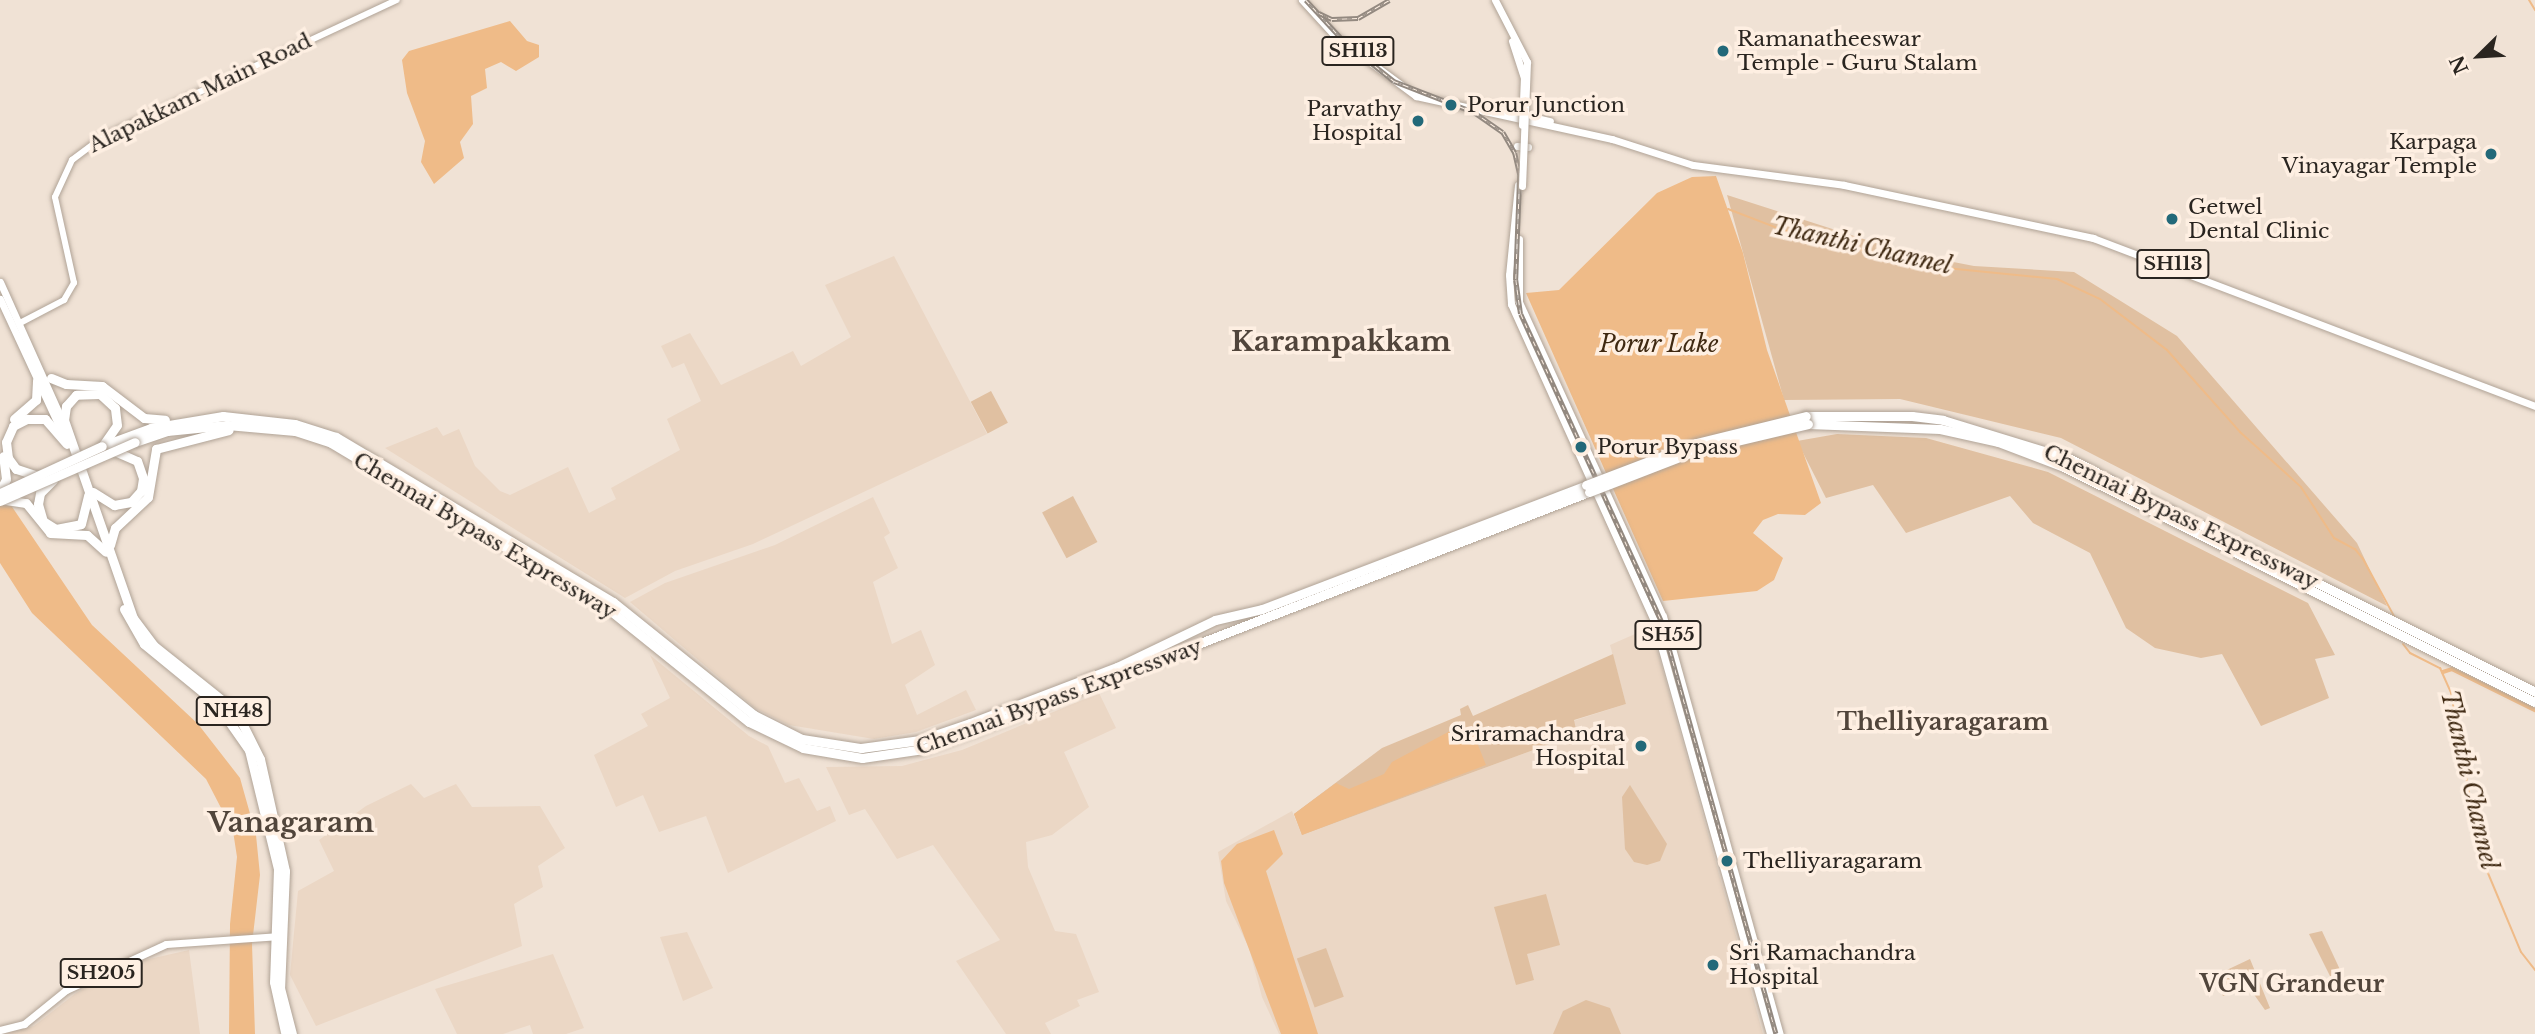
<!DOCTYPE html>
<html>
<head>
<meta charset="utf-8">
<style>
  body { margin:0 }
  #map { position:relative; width:2535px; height:1034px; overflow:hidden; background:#f0e2d5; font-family:"Libre Baskerville",serif }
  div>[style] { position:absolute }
  .built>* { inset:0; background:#ebd7c5 }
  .green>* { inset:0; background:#e0c0a1; transform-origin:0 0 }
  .water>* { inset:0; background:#efbb88 }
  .stream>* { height:2px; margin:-1px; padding:0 1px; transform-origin:1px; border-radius:1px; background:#efbb88 }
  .canal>* { height:3.5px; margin:-1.75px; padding:0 1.75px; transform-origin:1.75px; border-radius:1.75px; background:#efbb88 }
  .roads { filter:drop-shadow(0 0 2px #b0a396) drop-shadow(0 0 2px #b0a396) }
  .secondary>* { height:6px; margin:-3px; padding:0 3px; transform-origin:3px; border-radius:3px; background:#fff }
  .primary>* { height:7px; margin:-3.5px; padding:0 3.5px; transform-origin:3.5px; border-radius:3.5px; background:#fff }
  .highway>* { height:9px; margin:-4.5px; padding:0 4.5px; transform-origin:4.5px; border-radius:4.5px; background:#fff }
  .rail>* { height:4.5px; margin-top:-2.25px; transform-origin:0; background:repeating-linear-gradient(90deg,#feefe2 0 5px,#938980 0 10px); box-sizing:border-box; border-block:2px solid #938980 }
  .bridges { filter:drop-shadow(0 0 2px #b0a396) drop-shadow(0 0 2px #b0a396) }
  .primary-bridge>* { height:7px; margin:-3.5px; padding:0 3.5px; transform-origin:3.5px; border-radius:3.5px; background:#fff }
  .highway-bridge>* { height:9px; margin:-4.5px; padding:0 4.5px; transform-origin:4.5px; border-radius:4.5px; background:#fff }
  .dots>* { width:19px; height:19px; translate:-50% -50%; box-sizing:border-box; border:4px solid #feefe2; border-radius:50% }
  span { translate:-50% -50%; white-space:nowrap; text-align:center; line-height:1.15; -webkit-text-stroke:7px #feefe2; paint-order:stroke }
  .shield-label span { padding:2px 5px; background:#feefe2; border:2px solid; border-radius:5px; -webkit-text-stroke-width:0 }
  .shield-label { font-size:19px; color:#2a2520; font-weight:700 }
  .poi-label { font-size:21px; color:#2a2520 }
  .left { translate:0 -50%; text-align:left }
  .right { translate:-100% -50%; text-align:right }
  .street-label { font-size:21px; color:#2a2520 }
  .water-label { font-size:23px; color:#3f2912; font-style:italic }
  .neighbourhood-label { font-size:23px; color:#51453b; font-weight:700 }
  .quarter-label { font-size:24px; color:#51453b; font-weight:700 }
  .district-label { font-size:28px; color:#51453b; font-weight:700 }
  .north { position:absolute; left:2444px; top:21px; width:70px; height:70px; -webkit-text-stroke:5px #feefe2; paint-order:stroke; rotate:246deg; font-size:19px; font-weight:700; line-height:28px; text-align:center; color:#2a2520 }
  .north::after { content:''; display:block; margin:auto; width:24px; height:32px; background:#2a2520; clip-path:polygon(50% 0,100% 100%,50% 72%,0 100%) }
</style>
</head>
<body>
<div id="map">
  <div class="built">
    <i style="clip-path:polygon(894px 256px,987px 434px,753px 544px,675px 571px,625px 598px,385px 448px,437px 427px,443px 436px,459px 429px,475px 466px,500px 491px,510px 495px,568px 467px,589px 513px,616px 499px,611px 488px,680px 450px,667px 419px,701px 401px,684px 363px,672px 368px,661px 346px,690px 333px,721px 385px,793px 351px,801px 366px,851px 337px,825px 285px)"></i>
    <i style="clip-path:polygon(873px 497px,890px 533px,884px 537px,898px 568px,873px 582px,892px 644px,921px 630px,935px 665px,905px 685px,917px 715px,966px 690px,976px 710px,916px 732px,874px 739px,789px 725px,755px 708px,630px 602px,665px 583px,775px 545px)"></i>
    <i style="clip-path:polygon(1651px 627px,1763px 1034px,1279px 1034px,1262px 997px,1249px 948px,1226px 901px,1218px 852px,1292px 811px,1302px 835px,1577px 734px,1573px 721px,1626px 704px,1610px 645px)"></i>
    <i style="clip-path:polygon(650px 655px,749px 736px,768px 746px,785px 783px,799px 778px,817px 811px,830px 806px,836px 821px,728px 873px,706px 816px,659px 832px,643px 795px,616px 807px,594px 755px,648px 726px,641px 714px,670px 698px)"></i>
    <i style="clip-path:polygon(1099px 693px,1116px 728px,1064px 752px,1089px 807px,1052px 835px,1026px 842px,1028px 867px,1055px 931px,1076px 934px,1099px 992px,1077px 1000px,1080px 1006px,1045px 1023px,1051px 1034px,1006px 1034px,956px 961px,1000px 940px,933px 845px,897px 859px,865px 809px,849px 815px,826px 767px,902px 766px,962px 750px)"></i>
    <i style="clip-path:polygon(411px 784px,424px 798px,456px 784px,472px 807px,540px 806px,565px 848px,538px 866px,543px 887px,514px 904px,522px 946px,316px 1026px,290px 975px,298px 891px,334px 871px,319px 840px,366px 806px)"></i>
    <i style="clip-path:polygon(687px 932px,713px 988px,683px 1001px,660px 937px)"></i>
    <i style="clip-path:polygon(189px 950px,200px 1034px,4px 1034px,34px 1026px,76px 993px,132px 963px)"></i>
    <i style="clip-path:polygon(553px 954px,584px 1028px,566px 1034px,533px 1034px,530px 1025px,503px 1034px,457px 1034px,435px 989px)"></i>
  </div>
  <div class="green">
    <i style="clip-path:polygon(1727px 195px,1907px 253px,1974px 266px,2074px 272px,2177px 336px,2357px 543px,2387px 606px,2061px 438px,1900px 399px,1784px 400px)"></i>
    <i style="left:991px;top:391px;width:36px;height:23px;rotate:62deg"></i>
    <i style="clip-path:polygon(1837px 434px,1926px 438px,2048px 472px,2308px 603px,2335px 655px,2315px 659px,2329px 698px,2261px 726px,2222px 654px,2201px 658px,2155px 648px,2126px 628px,2090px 553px,2033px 523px,2010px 496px,1906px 533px,1873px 485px,1826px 498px,1797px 441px)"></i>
    <i style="left:1073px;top:496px;width:52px;height:35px;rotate:62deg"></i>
    <i style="clip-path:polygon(1613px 654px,1626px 704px,1574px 720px,1577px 734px,1302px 835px,1294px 814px,1382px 748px,1461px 715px,1460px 709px,1468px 705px,1473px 716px)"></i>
    <i style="clip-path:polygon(1630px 785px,1667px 844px,1660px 861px,1647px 865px,1634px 862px,1625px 849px,1622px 797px)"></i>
    <i style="clip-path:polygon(1546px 894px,1560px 945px,1527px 954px,1534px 980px,1516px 985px,1494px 907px)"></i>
    <i style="clip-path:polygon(2322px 931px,2342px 974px,2333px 982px,2309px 934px)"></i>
    <i style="left:1326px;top:948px;width:52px;height:31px;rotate:70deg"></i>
    <i style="clip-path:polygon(2250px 959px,2270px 1008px,2265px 1010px,2248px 986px,2223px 996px,2214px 976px)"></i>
    <i style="clip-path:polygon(1586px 1000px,1610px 1008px,1621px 1034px,1553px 1034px,1563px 1011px)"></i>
  </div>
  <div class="water">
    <i style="clip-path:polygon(510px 21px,527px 41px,539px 45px,539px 57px,516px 71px,501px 62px,485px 69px,487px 88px,471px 96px,473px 124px,460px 142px,464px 158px,434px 184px,421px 162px,425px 141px,407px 93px,402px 60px,409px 51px)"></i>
    <i style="clip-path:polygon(1716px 176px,1743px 253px,1767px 350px,1821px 503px,1805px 515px,1778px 514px,1763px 520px,1753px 533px,1783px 558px,1774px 580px,1757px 591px,1663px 601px,1526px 293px,1559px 290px,1657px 193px,1692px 177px)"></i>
    <i style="clip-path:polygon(0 489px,92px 625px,198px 724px,240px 778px,256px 835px,260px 875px,252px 944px,255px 1034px,229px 1034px,230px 924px,237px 857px,233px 831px,206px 779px,32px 613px,0 563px)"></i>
    <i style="clip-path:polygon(1472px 730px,1486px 765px,1302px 835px,1294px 814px,1336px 783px,1349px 789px,1384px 774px,1392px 762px,1450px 731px)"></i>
    <i style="clip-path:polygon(1274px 830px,1283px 854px,1266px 871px,1318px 1034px,1281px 1034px,1224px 883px,1221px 861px,1237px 844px)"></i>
  </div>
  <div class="stream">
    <i style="left:2529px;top:0;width:12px;rotate:59deg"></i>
    <i style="left:1728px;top:209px;width:56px;rotate:21deg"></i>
    <i style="left:1780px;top:229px;width:151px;rotate:14.2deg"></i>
    <i style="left:1926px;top:266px;width:132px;rotate:5.7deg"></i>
    <i style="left:2057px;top:279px;width:47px;rotate:24.9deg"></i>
    <i style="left:2100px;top:299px;width:84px;rotate:37.3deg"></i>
    <i style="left:2167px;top:350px;width:110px;rotate:48.3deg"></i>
    <i style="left:2240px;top:432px;width:82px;rotate:42deg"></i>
    <i style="left:2301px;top:487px;width:61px;rotate:57.1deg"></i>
    <i style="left:2334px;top:538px;width:24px;rotate:28deg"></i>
    <i style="left:2355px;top:549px;width:13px;rotate:51deg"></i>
    <i style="left:2363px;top:559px;width:67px;rotate:61.5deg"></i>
    <i style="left:2403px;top:644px;width:11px;rotate:52deg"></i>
    <i style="left:2410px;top:653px;width:34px;rotate:27deg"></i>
    <i style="left:2440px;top:668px;width:27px;rotate:66deg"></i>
    <i style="left:2451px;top:693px;width:164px;rotate:79.8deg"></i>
    <i style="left:2480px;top:854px;width:106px;rotate:67.3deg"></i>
    <i style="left:2521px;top:952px;width:23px;rotate:52deg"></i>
  </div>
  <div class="canal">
    <i style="left:2443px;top:672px;width:9px;rotate:-18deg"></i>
    <i style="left:2452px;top:669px;width:93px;rotate:26.3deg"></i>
  </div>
  <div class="roads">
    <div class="secondary">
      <i style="left:20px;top:323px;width:50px;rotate:-27.6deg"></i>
      <i style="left:64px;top:300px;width:20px;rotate:-60deg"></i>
      <i style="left:74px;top:283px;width:88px;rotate:-102.5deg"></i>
      <i style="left:55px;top:197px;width:41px;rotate:-65.3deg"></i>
      <i style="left:72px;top:160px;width:39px;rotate:-37deg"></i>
      <i style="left:103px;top:137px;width:324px;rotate:-25deg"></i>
    </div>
    <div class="primary">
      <i style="left:1302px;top:0;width:49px;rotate:47.5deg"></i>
      <i style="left:1335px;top:36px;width:101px;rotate:36.5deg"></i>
      <i style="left:1416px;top:96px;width:201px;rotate:12.4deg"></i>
      <i style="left:1612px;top:139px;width:85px;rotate:17.8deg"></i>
      <i style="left:1693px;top:165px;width:152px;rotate:7.5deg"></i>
      <i style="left:1844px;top:185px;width:255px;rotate:12deg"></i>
      <i style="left:2093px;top:238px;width:473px;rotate:20.8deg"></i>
      <i style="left:1473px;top:103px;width:79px;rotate:13.2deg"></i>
      <i style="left:1517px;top:146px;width:11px;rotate:5deg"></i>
      <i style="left:1518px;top:185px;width:90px;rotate:95.7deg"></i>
      <i style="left:1509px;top:275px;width:29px;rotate:86deg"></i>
      <i style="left:1511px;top:304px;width:348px;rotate:65.7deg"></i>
      <i style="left:1654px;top:621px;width:429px;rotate:74.3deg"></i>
      <i style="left:1519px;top:239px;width:63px;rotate:90deg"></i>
      <i style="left:1519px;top:302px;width:345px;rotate:65.4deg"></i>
      <i style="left:1663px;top:616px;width:434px;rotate:74.4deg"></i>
      <i style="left:0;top:282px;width:154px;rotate:65.8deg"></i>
      <i style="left:0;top:299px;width:150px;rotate:65.1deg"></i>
      <i style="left:0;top:1030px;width:25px;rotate:-14deg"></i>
      <i style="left:24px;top:1024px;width:54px;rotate:-39deg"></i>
      <i style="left:66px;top:990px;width:110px;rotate:-24.7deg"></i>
      <i style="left:166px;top:944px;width:114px;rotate:-4deg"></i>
    </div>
    <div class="highway">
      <i style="left:51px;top:378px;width:16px;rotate:22deg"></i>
      <i style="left:66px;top:384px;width:36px;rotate:3deg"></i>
      <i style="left:102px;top:386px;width:53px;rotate:37.3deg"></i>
      <i style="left:144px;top:418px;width:21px;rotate:5deg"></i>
      <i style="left:1806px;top:416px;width:106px"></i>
      <i style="left:1912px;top:416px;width:31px;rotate:7deg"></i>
      <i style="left:1943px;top:420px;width:133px;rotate:17.1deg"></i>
      <i style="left:2070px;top:459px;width:520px;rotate:26.61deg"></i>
      <i style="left:14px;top:419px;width:29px;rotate:-41deg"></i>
      <i style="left:36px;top:400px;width:20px;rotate:-87deg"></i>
      <i style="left:1808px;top:424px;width:132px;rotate:2.2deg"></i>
      <i style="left:1940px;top:429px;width:59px;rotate:12.6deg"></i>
      <i style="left:1998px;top:442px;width:71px;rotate:20.7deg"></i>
      <i style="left:2064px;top:467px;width:526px;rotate:26.52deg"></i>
      <i style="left:135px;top:442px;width:34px;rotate:-19deg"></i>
      <i style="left:167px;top:431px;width:60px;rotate:-5.7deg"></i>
      <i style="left:227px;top:425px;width:68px;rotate:5deg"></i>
      <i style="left:295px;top:431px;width:38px;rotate:18deg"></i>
      <i style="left:331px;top:443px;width:322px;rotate:30.9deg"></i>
      <i style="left:607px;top:608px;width:182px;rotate:38.8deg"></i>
      <i style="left:749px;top:722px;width:60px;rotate:25.7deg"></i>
      <i style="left:803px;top:748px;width:60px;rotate:9.6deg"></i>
      <i style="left:862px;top:758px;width:62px;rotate:-8.4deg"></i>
      <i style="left:923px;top:749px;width:54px;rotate:-19.4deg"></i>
      <i style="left:974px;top:731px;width:660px;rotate:-21.24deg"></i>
      <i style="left:103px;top:445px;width:24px;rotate:-55deg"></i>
      <i style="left:117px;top:425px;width:17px;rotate:-97deg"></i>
      <i style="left:115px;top:408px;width:21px;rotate:-137deg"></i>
      <i style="left:100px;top:394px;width:24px;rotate:178deg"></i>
      <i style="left:76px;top:395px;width:15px;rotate:132deg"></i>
      <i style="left:66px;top:406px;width:14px;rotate:98deg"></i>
      <i style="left:64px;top:420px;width:210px;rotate:70.8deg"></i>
      <i style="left:133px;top:618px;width:34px;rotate:53deg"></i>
      <i style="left:153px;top:645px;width:95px;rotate:38.6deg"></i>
      <i style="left:227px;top:704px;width:24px;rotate:52deg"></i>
      <i style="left:242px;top:723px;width:40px;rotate:63.4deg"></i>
      <i style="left:260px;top:759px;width:115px;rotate:77.4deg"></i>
      <i style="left:285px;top:871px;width:117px;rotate:92.4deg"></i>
      <i style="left:280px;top:988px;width:48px;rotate:75.4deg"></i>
      <i style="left:102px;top:446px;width:52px;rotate:-20.2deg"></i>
      <i style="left:151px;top:428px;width:73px;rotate:-9.5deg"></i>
      <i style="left:223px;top:416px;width:72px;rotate:6.3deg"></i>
      <i style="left:295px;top:424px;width:43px;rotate:17.6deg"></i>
      <i style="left:336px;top:437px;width:322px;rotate:30.8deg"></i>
      <i style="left:613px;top:602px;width:181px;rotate:38.7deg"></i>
      <i style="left:754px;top:715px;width:54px;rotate:26.6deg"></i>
      <i style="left:802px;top:739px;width:60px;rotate:8.7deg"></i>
      <i style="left:861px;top:748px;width:60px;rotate:-7.7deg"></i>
      <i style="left:920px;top:740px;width:53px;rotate:-18.8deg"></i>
      <i style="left:970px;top:723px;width:157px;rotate:-20.9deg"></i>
      <i style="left:1117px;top:667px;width:109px;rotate:-25.6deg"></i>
      <i style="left:1215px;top:620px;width:48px;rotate:-13.2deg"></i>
      <i style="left:1262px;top:609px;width:347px;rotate:-20.9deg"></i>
      <i style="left:38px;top:476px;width:23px;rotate:-162deg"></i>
      <i style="left:16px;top:469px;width:14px;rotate:-126deg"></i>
      <i style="left:8px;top:458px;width:16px;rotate:-97deg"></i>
      <i style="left:6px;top:442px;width:17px;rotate:-66deg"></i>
      <i style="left:13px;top:426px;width:16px;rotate:-27deg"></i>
      <i style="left:27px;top:419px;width:18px"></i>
      <i style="left:45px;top:419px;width:33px;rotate:49deg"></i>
      <i style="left:53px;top:480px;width:18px;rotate:135deg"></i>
      <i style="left:40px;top:493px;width:11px;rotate:100deg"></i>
      <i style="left:38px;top:504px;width:18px;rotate:74deg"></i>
      <i style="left:43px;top:521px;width:15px;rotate:32deg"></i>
      <i style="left:56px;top:529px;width:25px;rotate:-11deg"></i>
      <i style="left:81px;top:524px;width:30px;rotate:-76deg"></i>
      <i style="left:0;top:491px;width:13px;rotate:-63deg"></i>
      <i style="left:6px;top:479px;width:23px;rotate:-97deg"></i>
      <i style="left:93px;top:492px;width:25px;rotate:32deg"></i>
      <i style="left:114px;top:505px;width:17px;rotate:-10deg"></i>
      <i style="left:131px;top:502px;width:15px;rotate:-48deg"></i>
      <i style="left:141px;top:491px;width:13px;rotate:-81deg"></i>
      <i style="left:143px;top:478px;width:18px;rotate:-109deg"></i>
      <i style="left:137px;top:461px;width:27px;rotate:-156deg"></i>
      <i style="left:6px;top:500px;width:20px;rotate:9deg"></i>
      <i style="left:26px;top:503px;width:38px;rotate:51deg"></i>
      <i style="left:50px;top:533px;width:37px;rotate:3deg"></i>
      <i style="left:87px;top:535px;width:25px;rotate:42deg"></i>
      <i style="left:110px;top:545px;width:18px;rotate:-74deg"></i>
      <i style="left:115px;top:528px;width:45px;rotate:-43.2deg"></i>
      <i style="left:148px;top:497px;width:49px;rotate:-80.5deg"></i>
      <i style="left:156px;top:449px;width:75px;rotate:-14.6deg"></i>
      <i style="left:124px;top:609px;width:40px;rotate:60.3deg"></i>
      <i style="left:144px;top:644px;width:93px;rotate:39.3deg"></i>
      <i style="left:216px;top:703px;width:57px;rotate:54.9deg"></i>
      <i style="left:249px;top:750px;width:122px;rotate:76.3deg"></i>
      <i style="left:278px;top:869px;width:113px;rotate:92deg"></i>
      <i style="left:274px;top:982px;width:51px;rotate:77.6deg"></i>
    </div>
  </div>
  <div class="rail">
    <i style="left:1306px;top:0;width:56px;rotate:47.2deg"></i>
    <i style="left:1344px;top:41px;width:64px;rotate:38.7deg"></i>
    <i style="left:1394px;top:81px;width:86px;rotate:21.2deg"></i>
    <i style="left:1474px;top:112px;width:35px;rotate:35deg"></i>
    <i style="left:1503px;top:132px;width:24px;rotate:60deg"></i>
    <i style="left:1515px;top:153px;width:22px;rotate:77deg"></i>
    <i style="left:1520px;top:174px;width:106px;rotate:92.2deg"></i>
    <i style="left:1516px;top:280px;width:34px;rotate:82deg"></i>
    <i style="left:1521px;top:314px;width:339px;rotate:65.4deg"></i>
    <i style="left:1662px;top:622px;width:427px;rotate:74.5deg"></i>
    <i style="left:1319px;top:13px;width:14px;rotate:25deg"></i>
    <i style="left:1332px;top:19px;width:26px;rotate:-2deg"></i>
    <i style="left:1358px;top:18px;width:36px;rotate:-30deg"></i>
  </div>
  <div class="bridges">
    <div class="primary-bridge">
      <i style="left:1495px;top:0;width:70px;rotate:62.7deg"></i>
      <i style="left:1527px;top:62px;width:124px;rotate:92.3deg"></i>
      <i style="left:1512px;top:41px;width:38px;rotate:72deg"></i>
      <i style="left:1524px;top:77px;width:48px;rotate:92.4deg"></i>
    </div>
    <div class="highway-bridge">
      <i style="left:1586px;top:485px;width:118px;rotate:-20.9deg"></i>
      <i style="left:1696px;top:443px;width:113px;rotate:-13.8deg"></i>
      <i style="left:1589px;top:492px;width:117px;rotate:-21.1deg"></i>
      <i style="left:1698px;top:450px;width:113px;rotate:-13.3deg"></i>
      <i style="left:0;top:493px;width:112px;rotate:-24.7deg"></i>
      <i style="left:0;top:501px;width:147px;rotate:-23.6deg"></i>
    </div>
  </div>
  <div class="dots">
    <i style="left:1723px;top:51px;background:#236979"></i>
    <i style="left:1451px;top:105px;background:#236979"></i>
    <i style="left:1418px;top:121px;background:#236979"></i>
    <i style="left:2491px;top:154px;background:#236979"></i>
    <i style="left:2172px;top:219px;background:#236979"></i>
    <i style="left:1581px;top:447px;background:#236979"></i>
    <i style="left:1641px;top:746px;background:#236979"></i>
    <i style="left:1727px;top:861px;background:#236979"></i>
    <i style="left:1713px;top:965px;background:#236979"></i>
  </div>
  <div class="shield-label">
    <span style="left:1358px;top:51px">SH113</span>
    <span style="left:2173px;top:264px">SH113</span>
    <span style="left:1668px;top:635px">SH55</span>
    <span style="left:233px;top:711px">NH48</span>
    <span style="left:101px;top:973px">SH205</span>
  </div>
  <div class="poi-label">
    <span class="left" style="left:1737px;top:51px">Ramanatheeswar<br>Temple - Guru Stalam</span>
    <span class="left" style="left:1467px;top:105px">Porur Junction</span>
    <span class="right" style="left:1402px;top:121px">Parvathy<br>Hospital</span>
    <span class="right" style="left:2477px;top:154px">Karpaga<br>Vinayagar Temple</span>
    <span class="left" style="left:2188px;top:219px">Getwel<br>Dental Clinic</span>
    <span class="left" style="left:1597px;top:447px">Porur Bypass</span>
    <span class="right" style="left:1625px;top:746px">Sriramachandra<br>Hospital</span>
    <span class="left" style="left:1743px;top:861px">Thelliyaragaram</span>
    <span class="left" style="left:1729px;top:965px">Sri Ramachandra<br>Hospital</span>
  </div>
  <div class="street-label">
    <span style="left:200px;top:93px;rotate:-26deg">Alapakkam Main Road</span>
    <span style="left:2181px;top:517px;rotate:26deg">Chennai Bypass Expressway</span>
    <span style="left:485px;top:536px;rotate:31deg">Chennai Bypass Expressway</span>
    <span style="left:1059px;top:697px;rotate:-20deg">Chennai Bypass Expressway</span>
  </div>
  <div class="water-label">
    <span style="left:1862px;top:246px;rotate:13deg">Thanthi Channel</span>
    <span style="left:1659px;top:344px">Porur Lake</span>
    <span style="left:2469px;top:780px;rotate:77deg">Thanthi Channel</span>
  </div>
  <div class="neighbourhood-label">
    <span style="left:2292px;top:984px">VGN Grandeur</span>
  </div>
  <div class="quarter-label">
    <span style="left:1943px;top:722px">Thelliyaragaram</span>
  </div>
  <div class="district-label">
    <span style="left:1341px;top:342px">Karampakkam</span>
    <span style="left:291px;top:823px">Vanagaram</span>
  </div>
  <div class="north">N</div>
</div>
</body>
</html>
